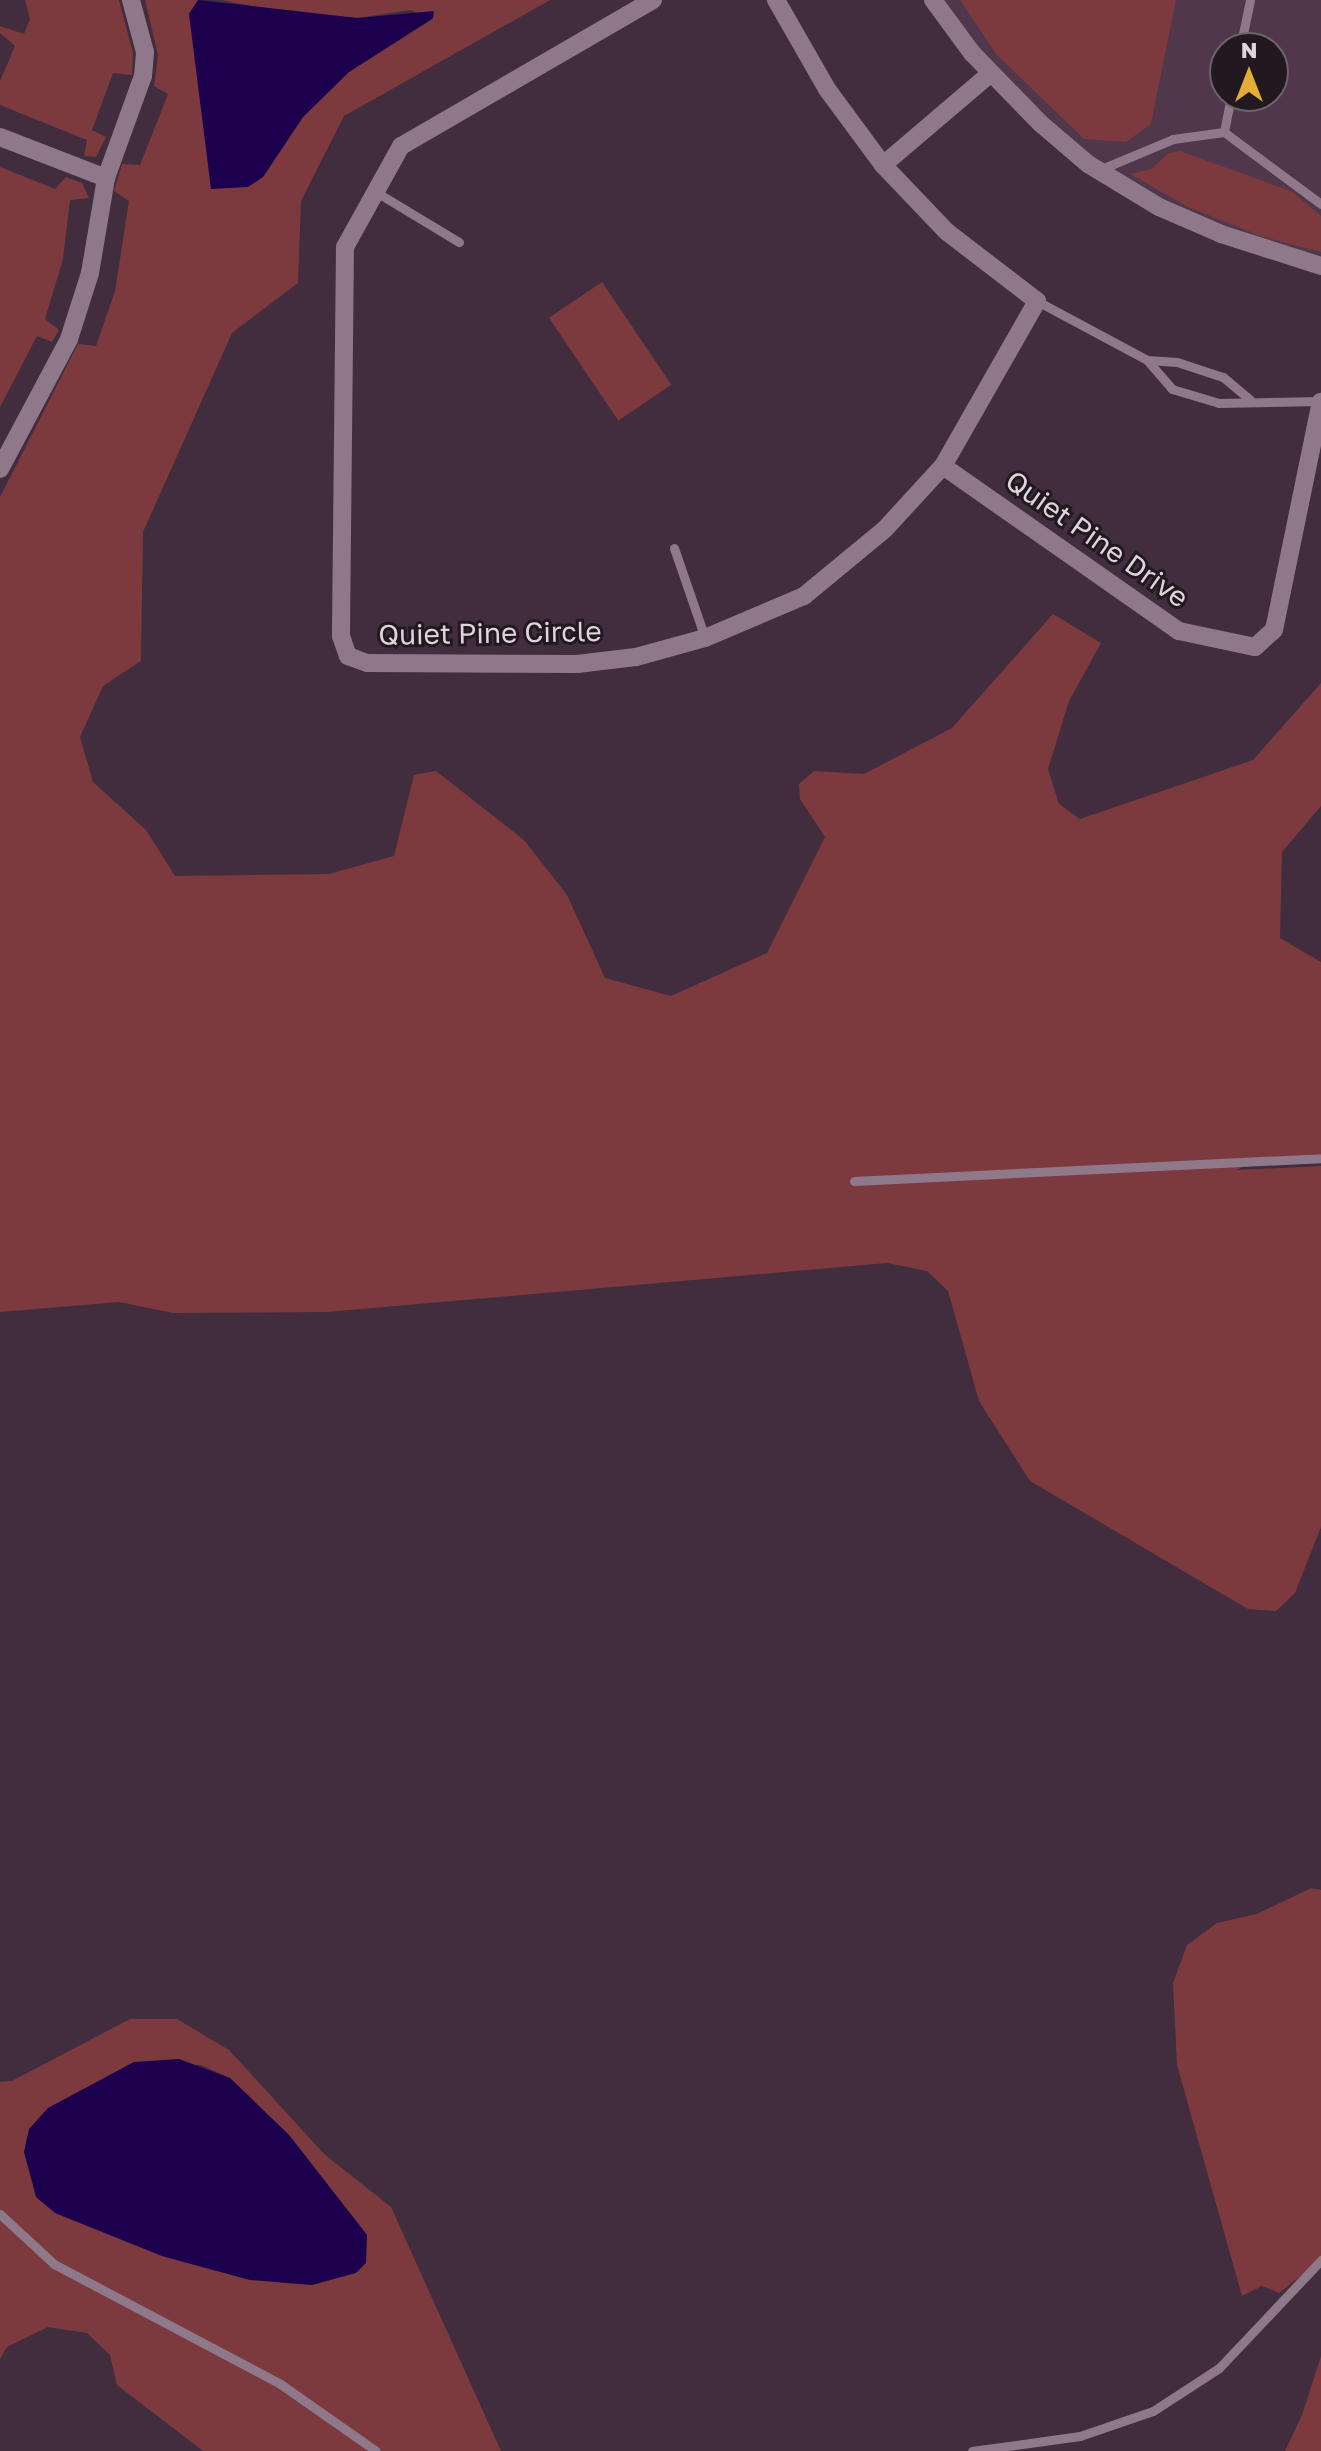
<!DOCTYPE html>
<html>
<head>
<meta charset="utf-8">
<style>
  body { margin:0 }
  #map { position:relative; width:1321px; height:2451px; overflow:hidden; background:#412d3d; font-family:"Golos Text",sans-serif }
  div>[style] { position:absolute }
  .built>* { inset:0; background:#50374b }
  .green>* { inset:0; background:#7c3a3e; transform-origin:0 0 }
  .water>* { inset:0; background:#1d004d }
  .lane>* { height:9px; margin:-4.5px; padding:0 4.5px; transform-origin:4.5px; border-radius:4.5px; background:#8f788a }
  .street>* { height:18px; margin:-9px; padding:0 9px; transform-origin:9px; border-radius:9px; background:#8f788a }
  span { translate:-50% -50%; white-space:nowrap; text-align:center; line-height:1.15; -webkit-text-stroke:6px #221920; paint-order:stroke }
  .street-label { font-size:28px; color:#dfd3dc }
  .north { position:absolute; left:1209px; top:32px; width:80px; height:80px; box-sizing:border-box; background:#221920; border:2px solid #6e636b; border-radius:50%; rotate:0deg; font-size:22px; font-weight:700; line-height:32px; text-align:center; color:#dfd3dc }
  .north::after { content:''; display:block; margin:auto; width:28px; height:36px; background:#e3ae35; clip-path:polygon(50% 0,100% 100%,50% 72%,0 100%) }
</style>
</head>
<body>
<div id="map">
  <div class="built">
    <i style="clip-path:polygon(evenodd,933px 0,1321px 0,1321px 264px,1159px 207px,1040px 123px,933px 0,1225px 48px,1273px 48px,1273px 96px,1225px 96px,1225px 48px)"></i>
  </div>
  <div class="green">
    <i style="clip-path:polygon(25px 0,119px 0,133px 53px,132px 75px,113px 73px,92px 130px,106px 137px,96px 157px,84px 156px,87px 140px,0 105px,0 81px,15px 46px,0 33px,0 26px,24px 34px,30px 19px)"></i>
    <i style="clip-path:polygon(145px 0,198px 0,189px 14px,263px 177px,303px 117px,349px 72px,433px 19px,410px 10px,357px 18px,289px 13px,221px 0,550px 0,344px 116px,301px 201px,298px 283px,232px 333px,143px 532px,141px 661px,103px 686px,80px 737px,93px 782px,146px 830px,175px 876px,329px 874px,394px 856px,414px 775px,436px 771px,524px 840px,567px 895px,605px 978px,671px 996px,767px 953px,825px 837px,800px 799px,799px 784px,814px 771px,864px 774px,952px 728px,1053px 614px,1101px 643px,1069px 701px,1048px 769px,1059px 804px,1080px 819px,1253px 760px,1321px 683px,1321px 806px,1282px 852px,1280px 938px,1321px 962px,1321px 1154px,1262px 1158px,1236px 1170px,1321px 1166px,1321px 1527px,1295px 1593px,1276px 1611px,1248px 1609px,1030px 1481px,979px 1401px,948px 1291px,927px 1271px,887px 1263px,327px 1312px,173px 1313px,119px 1302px,0 1312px,0 497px,78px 344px,96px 346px,115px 291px,129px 201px,114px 191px,122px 164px,140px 165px,168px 94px,154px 86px,158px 55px)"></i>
    <i style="clip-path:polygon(960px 0,1176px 0,1151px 124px,1126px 142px,1084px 139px,997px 55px)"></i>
    <i style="clip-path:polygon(1180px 151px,1291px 191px,1321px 216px,1321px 252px,1263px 237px,1188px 207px,1130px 174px,1151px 169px,1169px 153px)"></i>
    <i style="clip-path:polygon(0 167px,55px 189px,66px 177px,82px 183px,89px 198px,70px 200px,63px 259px,45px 319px,59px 330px,52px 342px,37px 336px,0 407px)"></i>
    <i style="left:602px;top:282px;width:124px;height:64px;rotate:56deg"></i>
    <i style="clip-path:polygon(1311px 1888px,1321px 1890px,1321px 2260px,1279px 2293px,1262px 2286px,1242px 2296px,1177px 2065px,1173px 1983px,1187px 1945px,1217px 1923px,1257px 1914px)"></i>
    <i style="clip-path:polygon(evenodd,130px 2019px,177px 2019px,229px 2050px,324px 2154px,391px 2207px,501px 2451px,203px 2451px,117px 2385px,110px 2355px,87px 2333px,48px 2327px,7px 2347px,0 2359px,0 2082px,12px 2081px,130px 2019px,134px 2062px,201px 2065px,230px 2078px,289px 2135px,367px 2235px,250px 2280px,162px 2256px,56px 2213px,29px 2129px,49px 2108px,134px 2062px)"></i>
    <i style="clip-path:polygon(1321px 2356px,1321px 2451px,1285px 2451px,1302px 2415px)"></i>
  </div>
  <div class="water">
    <i style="clip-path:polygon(198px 0,357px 18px,434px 11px,433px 18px,349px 72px,303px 117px,263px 177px,248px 187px,211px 189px,189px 14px)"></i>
    <i style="clip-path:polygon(179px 2059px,230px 2078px,289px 2135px,367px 2235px,366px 2263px,356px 2273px,312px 2285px,250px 2280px,162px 2256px,55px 2213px,36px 2197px,24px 2152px,29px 2129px,48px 2108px,134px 2062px)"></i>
  </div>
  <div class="lane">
    <i style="left:1240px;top:48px;width:49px;rotate:-78.2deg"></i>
    <i style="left:1224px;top:132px;width:121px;rotate:36.6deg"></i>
    <i style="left:1099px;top:170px;width:80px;rotate:-22.7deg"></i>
    <i style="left:1173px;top:139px;width:51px;rotate:-7.8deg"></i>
    <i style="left:1224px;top:132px;width:37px;rotate:-79deg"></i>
    <i style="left:376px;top:192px;width:97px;rotate:31.1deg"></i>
    <i style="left:1037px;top:301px;width:125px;rotate:28.2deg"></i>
    <i style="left:1147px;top:360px;width:38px;rotate:49deg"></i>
    <i style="left:1172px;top:389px;width:49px;rotate:16.6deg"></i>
    <i style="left:1219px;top:403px;width:102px;rotate:-1.1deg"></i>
    <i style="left:1147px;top:360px;width:30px;rotate:4deg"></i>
    <i style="left:1177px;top:362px;width:48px;rotate:18.1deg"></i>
    <i style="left:1223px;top:377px;width:35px;rotate:40deg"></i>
    <i style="left:674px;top:548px;width:95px;rotate:71deg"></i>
    <i style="left:854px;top:1181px;width:468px;rotate:-2.8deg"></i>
    <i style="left:0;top:2214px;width:74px;rotate:42.8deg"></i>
    <i style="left:54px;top:2264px;width:255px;rotate:27.9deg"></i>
    <i style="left:279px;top:2383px;width:118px;rotate:35deg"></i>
    <i style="left:972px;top:2451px;width:109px;rotate:-7.9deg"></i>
    <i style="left:1080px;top:2436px;width:77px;rotate:-18.9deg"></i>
    <i style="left:1153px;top:2411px;width:79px;rotate:-33.1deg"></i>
    <i style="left:1219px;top:2368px;width:149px;rotate:-46.6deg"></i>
  </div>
  <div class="street">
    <i style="left:653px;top:0;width:291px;rotate:149.9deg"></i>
    <i style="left:401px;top:146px;width:115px;rotate:119deg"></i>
    <i style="left:345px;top:247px;width:389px;rotate:90.6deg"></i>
    <i style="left:341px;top:636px;width:21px;rotate:71deg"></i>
    <i style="left:348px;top:656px;width:20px;rotate:20deg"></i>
    <i style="left:367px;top:663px;width:210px;rotate:0.3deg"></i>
    <i style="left:577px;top:664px;width:59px;rotate:-6.8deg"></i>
    <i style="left:636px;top:657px;width:72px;rotate:-15.4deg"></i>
    <i style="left:705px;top:638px;width:108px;rotate:-23deg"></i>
    <i style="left:804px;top:596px;width:105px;rotate:-39.6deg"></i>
    <i style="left:885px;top:529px;width:86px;rotate:-47.4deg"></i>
    <i style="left:943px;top:466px;width:190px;rotate:-60.3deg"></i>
    <i style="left:1037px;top:301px;width:113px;rotate:-142.5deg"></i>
    <i style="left:947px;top:232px;width:93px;rotate:-133.7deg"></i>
    <i style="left:883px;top:165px;width:94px;rotate:-126.4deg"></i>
    <i style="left:827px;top:89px;width:103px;rotate:-119.8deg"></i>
    <i style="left:933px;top:0;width:66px;rotate:53.7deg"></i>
    <i style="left:972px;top:53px;width:98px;rotate:45.8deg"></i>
    <i style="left:1040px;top:123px;width:63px;rotate:40.5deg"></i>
    <i style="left:1088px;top:164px;width:83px;rotate:31.2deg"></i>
    <i style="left:1159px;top:207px;width:68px;rotate:23.5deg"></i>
    <i style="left:1221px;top:234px;width:105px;rotate:17.7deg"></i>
    <i style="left:0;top:137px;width:114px;rotate:21.1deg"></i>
    <i style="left:883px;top:165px;width:142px;rotate:-40.4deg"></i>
    <i style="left:943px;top:466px;width:288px;rotate:35deg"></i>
    <i style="left:1179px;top:631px;width:78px;rotate:11.9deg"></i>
    <i style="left:1255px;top:647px;width:25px;rotate:-42deg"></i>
    <i style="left:1274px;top:630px;width:233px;rotate:-78.4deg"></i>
    <i style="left:0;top:469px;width:147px;rotate:-62deg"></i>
    <i style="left:69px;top:339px;width:69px;rotate:-72.3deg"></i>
    <i style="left:90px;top:273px;width:96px;rotate:-80.4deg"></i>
    <i style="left:106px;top:178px;width:109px;rotate:-70.1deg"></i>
    <i style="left:143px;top:76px;width:24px;rotate:-85deg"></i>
    <i style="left:145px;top:52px;width:54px;rotate:-105.1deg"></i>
  </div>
  <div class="street-label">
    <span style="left:1097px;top:539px;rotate:35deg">Quiet Pine Drive</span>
    <span style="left:490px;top:633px;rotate:-1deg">Quiet Pine Circle</span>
  </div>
  <div class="north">N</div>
</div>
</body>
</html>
